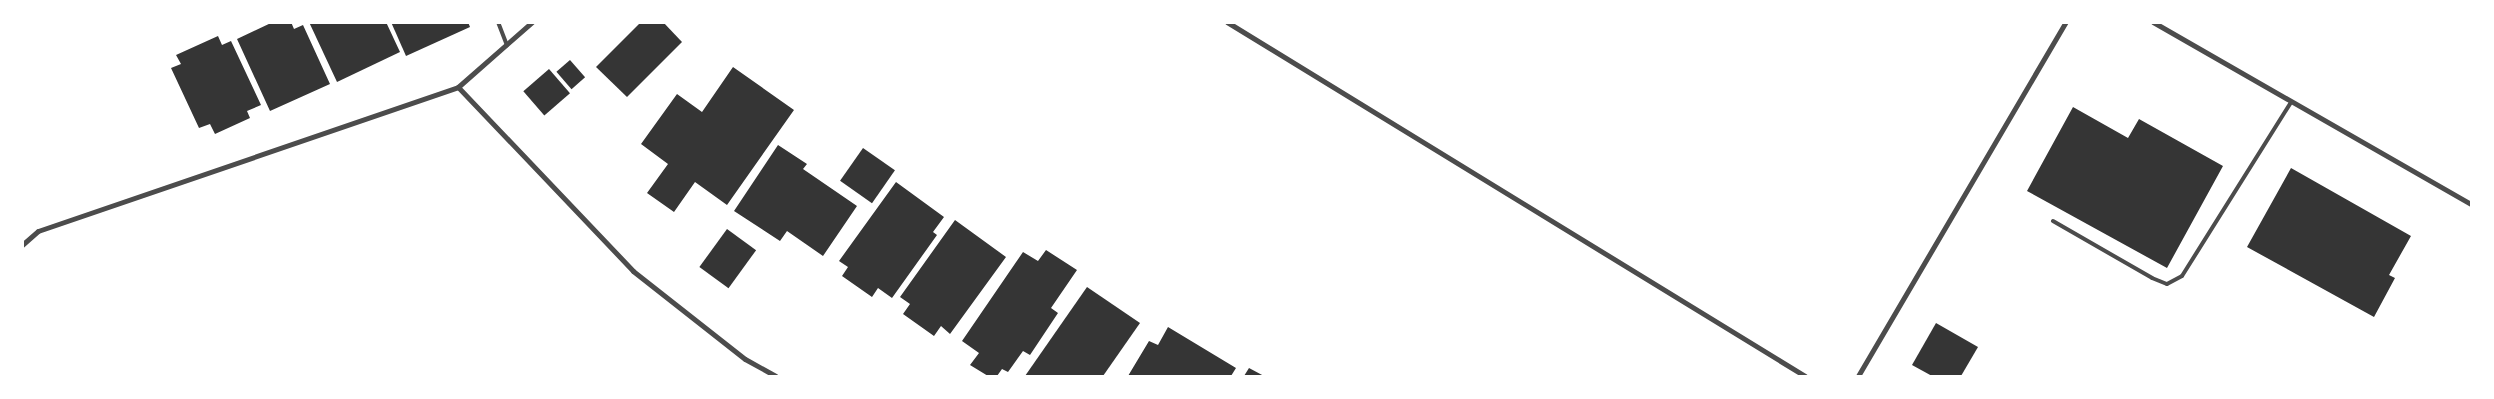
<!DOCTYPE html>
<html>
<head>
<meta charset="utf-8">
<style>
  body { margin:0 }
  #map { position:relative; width:2494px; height:399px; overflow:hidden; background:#fff; font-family:Inter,sans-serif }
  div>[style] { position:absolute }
  .building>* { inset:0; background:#353535; transform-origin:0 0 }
  .service>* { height:4px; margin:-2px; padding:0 2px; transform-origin:2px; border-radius:2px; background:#4c4c4c }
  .minor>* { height:5px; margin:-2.5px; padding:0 2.5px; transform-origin:2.5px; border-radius:2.5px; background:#4c4c4c }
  span { translate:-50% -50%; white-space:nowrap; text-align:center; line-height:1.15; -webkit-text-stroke:5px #fff; paint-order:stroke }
  .frame { position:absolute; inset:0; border:24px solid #fff; pointer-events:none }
</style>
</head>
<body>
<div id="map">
  <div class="building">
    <i style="clip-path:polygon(273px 22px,291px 22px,294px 29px,303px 25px,330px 84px,270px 111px,237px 39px)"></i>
    <i style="clip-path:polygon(309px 22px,386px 22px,400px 52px,337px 82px)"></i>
    <i style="clip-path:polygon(391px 22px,468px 22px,470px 27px,406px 56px)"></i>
    <i style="clip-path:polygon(641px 22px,663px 22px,682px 42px,627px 97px,596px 67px)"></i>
    <i style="clip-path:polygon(218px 36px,222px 45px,231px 41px,261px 105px,247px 111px,250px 118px,215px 134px,210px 124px,199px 128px,171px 68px,181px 64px,176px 55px)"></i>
    <i style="left:570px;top:60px;width:23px;height:18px;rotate:49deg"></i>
    <i style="clip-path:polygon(733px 67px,794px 110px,727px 205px,695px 182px,674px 212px,647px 193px,668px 164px,641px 144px,677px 94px,702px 112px)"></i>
    <i style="left:549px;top:69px;width:32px;height:34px;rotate:49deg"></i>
    <i style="clip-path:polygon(2073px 107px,2128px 138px,2139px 119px,2223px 166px,2167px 268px,2027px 191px)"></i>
    <i style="clip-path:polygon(778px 145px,807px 164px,803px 169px,857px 206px,823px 256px,787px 231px,780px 241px,734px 211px)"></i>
    <i style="left:863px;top:148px;width:39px;height:40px;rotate:35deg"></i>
    <i style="clip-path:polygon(2291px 168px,2411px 236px,2389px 275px,2395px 278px,2374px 317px,2247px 247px)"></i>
    <i style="clip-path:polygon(896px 182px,944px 217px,933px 232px,937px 235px,892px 298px,878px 288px,872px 297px,842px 276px,848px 267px,839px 261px)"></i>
    <i style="clip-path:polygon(955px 220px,1006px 257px,950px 334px,941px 326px,934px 336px,903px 314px,910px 304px,900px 297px)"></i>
    <i style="left:727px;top:229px;width:36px;height:47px;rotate:36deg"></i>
    <i style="clip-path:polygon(1046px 250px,1077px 270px,1051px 308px,1058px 313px,1030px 355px,1023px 351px,1008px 372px,1002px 369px,997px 376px,988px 376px,970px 365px,979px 353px,962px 341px,1023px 252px,1038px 261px)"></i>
    <i style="clip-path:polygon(1087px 287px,1140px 323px,1103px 376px,1025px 376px)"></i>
    <i style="clip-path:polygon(1936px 323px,1978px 347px,1961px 376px,1932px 376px,1912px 365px)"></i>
    <i style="clip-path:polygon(1168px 327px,1236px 368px,1231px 376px,1128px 376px,1149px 341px,1158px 345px)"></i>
    <i style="clip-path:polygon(1249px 368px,1264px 376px,1244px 376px)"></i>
  </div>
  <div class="service">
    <i style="left:498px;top:22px;width:25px;rotate:69deg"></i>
    <i style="left:2053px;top:221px;width:114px;rotate:29.9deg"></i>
    <i style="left:2152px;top:278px;width:16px;rotate:22deg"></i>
    <i style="left:2167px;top:284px;width:17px;rotate:-28deg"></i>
    <i style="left:2182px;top:276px;width:205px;rotate:-57.9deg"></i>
  </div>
  <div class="minor">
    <i style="left:1227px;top:22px;width:678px;rotate:31.49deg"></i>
    <i style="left:2153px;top:22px;width:368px;rotate:29.8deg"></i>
    <i style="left:458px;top:87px;width:254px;rotate:46.4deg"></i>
    <i style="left:633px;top:271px;width:142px;rotate:38.2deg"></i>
    <i style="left:745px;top:359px;width:35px;rotate:29deg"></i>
    <i style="left:22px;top:245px;width:21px;rotate:-41deg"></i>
    <i style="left:38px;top:231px;width:444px;rotate:-18.9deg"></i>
    <i style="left:458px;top:87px;width:98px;rotate:-41.3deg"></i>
    <i style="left:1858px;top:376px;width:411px;rotate:-59.6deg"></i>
  </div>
  <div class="frame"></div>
</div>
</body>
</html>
